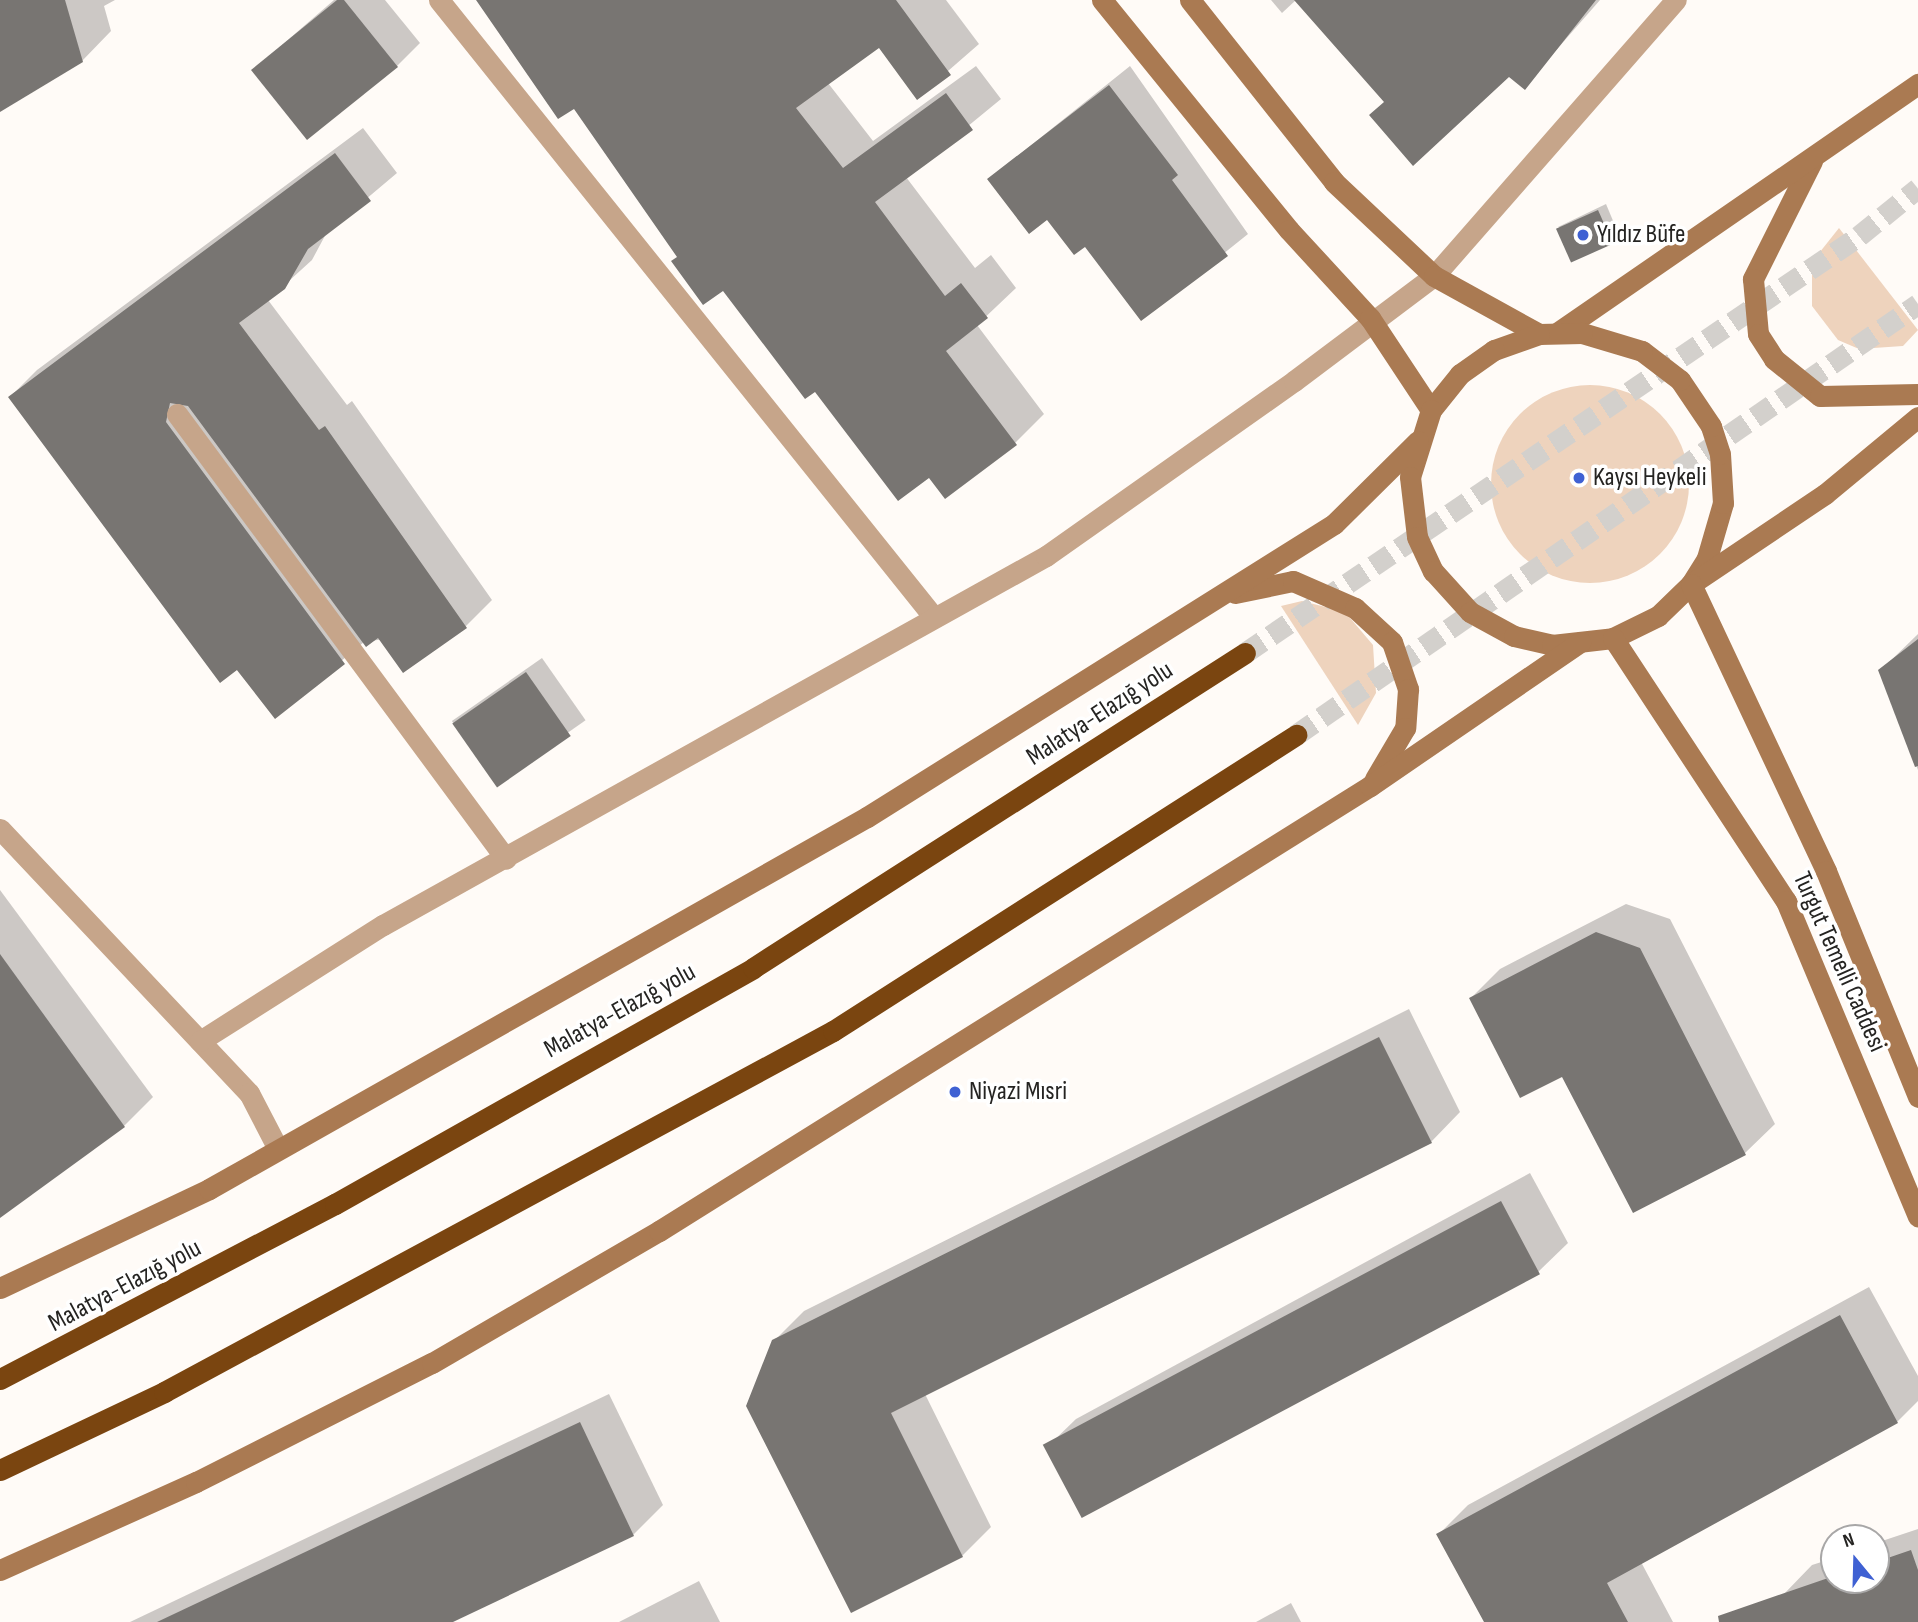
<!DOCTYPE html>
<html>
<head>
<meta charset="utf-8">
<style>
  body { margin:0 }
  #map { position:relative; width:1918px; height:1622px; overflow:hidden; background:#fffbf7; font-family:"Sofia Sans Condensed",sans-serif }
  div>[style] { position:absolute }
  .green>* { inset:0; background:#eed3bd }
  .round { border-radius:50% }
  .shadow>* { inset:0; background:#0003; transform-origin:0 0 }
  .building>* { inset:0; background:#787572; transform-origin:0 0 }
  .highway-tunnel>* { height:21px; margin-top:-10.5px; transform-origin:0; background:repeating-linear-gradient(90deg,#d3d0cc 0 21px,transparent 0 31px) }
  .street>* { height:21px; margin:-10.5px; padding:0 10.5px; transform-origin:10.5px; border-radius:10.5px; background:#c6a58a }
  .secondary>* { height:21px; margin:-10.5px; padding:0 10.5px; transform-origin:10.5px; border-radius:10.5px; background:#aa7a52 }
  .highway>* { height:21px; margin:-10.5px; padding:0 10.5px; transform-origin:10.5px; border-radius:10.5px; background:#7a4510 }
  .dots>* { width:19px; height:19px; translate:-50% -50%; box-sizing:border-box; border:4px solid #fff; border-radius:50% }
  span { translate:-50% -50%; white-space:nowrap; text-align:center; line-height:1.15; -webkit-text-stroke:7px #fff; paint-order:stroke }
  .poi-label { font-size:26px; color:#252422 }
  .left { translate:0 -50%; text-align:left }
  .street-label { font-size:26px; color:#252422 }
  .north { position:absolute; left:1820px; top:1524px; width:70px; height:70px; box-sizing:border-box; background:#fff; border:2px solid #a8a7a7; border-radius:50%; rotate:341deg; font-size:19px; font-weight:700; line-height:28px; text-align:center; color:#252422 }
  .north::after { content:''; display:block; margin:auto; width:24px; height:32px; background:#3f61d3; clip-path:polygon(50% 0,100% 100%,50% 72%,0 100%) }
</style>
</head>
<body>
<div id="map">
  <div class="green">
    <i style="clip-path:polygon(1839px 228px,1918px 330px,1903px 346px,1859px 349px,1838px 340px,1812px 306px,1812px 262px)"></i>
    <i class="round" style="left:1491px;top:385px;width:198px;height:198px"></i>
    <i style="clip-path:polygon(1302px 601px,1345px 612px,1373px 645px,1376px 693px,1358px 725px,1281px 606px)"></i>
  </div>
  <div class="shadow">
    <i style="clip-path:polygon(0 0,115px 0,104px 6px,111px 31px,82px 61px,0 110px)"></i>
    <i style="clip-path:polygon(334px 0,385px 0,420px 43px,397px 66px,253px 70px)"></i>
    <i style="clip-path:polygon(478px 0,946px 0,979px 44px,917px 98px,879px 46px,828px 83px,873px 141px,976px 66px,1001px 99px,906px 177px,975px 268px,991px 255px,1016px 288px,977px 325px,1044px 414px,1015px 443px,929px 476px,816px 389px,723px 288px,679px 256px,574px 106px)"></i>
    <i style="clip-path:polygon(1271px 0,1296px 0,1282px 13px)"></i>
    <i style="clip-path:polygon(1297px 0,1600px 0,1524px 87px,1509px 75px,1386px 101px)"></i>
    <i style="clip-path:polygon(1130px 66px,1248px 234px,1142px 319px,1085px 244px,989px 179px)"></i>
    <i style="clip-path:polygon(363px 128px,397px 173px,327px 232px,312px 260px,268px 300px,347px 405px,352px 401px,492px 600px,465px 627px,364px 642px,275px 716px,10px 397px,37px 370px)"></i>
    <i style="clip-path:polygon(1606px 204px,1619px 235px,1612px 242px,1558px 227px)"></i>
    <i style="clip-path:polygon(1918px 634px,1918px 770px,1880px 671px)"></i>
    <i style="left:542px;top:658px;width:76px;height:110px;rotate:55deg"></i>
    <i style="clip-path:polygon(0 890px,153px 1097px,124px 1126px,0 1215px)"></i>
    <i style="clip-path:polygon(1626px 904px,1670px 919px,1775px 1124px,1745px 1153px,1634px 1211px,1563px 1074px,1471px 998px,1500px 969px)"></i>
    <i style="clip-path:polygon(1409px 1009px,1460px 1112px,1431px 1142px,925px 1394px,991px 1527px,962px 1556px,774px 1341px,804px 1311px)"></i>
    <i style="clip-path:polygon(1530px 1173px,1568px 1243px,1538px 1272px,1046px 1448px,1076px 1419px)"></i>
    <i style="clip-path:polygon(1869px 1287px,1918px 1376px,1918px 1401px,1897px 1422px,1641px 1562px,1673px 1622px,1486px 1622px,1438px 1535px,1468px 1505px)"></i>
    <i style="clip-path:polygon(609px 1394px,663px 1505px,633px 1535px,449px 1622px,130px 1622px)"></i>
    <i style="clip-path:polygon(1918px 1529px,1918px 1622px,1792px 1622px,1783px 1595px,1812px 1565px,1834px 1558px,1834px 1580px,1876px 1580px,1876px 1543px)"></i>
    <i style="clip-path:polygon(699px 1581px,720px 1622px,619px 1622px)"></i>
    <i style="clip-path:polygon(1291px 1603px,1301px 1622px,1256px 1622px)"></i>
  </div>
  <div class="building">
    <i style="clip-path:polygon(0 0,65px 0,83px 62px,0 112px)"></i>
    <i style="clip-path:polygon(337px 0,344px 0,398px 67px,307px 140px,251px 70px)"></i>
    <i style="clip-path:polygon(476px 0,896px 0,951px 75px,917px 100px,879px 48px,796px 108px,843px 168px,946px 93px,973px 130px,875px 202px,945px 296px,961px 283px,988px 318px,946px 351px,1017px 445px,945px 499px,929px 478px,898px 501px,815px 392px,805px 399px,723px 291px,703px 305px,671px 261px,677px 257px,574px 109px,558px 119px)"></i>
    <i style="clip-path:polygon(1294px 0,1596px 0,1525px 90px,1509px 77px,1413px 166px,1369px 115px,1384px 102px)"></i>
    <i style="clip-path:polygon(1109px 85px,1178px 175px,1172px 180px,1228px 256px,1141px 321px,1085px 247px,1074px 255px,1047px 220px,1029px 234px,987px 179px)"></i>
    <i style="clip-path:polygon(335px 153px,371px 201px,308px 249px,285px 289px,239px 323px,319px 430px,325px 426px,467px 628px,403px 673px,378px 638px,366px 647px,188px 406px,170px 403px,166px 422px,345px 664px,275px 719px,237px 670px,220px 683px,8px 397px)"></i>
    <i style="left:1598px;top:210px;width:37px;height:46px;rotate:66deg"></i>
    <i style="clip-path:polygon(1918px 639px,1918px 766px,1915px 767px,1878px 670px)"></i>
    <i style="left:526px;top:672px;width:78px;height:90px;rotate:55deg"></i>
    <i style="clip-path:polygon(1596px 932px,1640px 948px,1746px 1155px,1633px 1213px,1562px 1077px,1520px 1098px,1469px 998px)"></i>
    <i style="clip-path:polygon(0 954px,125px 1127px,0 1218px)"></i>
    <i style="clip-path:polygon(1379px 1037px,1432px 1143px,891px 1413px,963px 1557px,851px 1613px,746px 1406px,772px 1340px)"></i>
    <i style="left:1501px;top:1201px;width:83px;height:519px;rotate:62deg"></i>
    <i style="clip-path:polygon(1840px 1315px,1898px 1423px,1607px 1583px,1628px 1622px,1484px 1622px,1436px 1534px)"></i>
    <i style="clip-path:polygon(580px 1422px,634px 1536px,453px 1622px,157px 1622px)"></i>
    <i style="clip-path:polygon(1911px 1550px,1918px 1570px,1918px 1622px,1719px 1622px,1718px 1616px,1834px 1576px,1876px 1580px,1876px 1562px)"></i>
  </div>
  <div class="highway-tunnel">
    <i style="left:1245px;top:653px;width:742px;rotate:-34.18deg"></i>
    <i style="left:1859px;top:236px;width:76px;rotate:-39.1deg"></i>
    <i style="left:1296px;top:735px;width:757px;rotate:-34.72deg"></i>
  </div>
  <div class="street">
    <i style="left:439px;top:0;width:788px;rotate:51.28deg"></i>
    <i style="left:177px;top:414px;width:553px;rotate:53.52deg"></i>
    <i style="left:0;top:829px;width:363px;rotate:46.7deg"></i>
    <i style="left:249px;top:1093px;width:63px;rotate:62.6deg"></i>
    <i style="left:200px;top:1041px;width:217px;rotate:-32.4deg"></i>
    <i style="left:383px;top:925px;width:759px;rotate:-29.1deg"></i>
    <i style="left:1046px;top:556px;width:304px;rotate:-35.2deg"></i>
    <i style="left:1294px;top:381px;width:175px;rotate:-36.9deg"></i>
    <i style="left:1434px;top:276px;width:367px;rotate:-48.8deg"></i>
  </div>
  <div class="secondary">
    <i style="left:1102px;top:0;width:296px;rotate:50.9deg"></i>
    <i style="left:1289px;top:230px;width:120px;rotate:47.4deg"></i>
    <i style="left:1370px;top:318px;width:110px;rotate:56.5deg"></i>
    <i style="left:1190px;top:0;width:232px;rotate:51.6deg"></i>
    <i style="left:1334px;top:182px;width:137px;rotate:43.2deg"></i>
    <i style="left:1434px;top:276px;width:120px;rotate:28.9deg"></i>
    <i style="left:1812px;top:161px;width:132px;rotate:116.6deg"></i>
    <i style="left:1753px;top:279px;width:55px;rotate:84.8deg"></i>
    <i style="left:1758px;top:334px;width:30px;rotate:57deg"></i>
    <i style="left:1774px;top:359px;width:59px;rotate:38.8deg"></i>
    <i style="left:1820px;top:396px;width:98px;rotate:-1.2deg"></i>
    <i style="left:1557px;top:333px;width:439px;rotate:-34.6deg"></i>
    <i style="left:1691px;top:584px;width:31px;rotate:-58deg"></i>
    <i style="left:1707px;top:558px;width:57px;rotate:-73.8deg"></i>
    <i style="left:1723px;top:503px;width:49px;rotate:-93.5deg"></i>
    <i style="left:1720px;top:454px;width:29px;rotate:-108deg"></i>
    <i style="left:1711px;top:426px;width:55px;rotate:-124deg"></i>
    <i style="left:1680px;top:380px;width:48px;rotate:-142.7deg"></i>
    <i style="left:1642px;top:351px;width:63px;rotate:-163.3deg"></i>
    <i style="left:1582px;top:333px;width:43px;rotate:178.7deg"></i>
    <i style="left:1539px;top:334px;width:48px;rotate:160.4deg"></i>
    <i style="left:1494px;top:350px;width:42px;rotate:144.8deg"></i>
    <i style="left:1460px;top:374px;width:46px;rotate:128.9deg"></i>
    <i style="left:1431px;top:410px;width:70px;rotate:107.4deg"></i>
    <i style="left:1410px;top:477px;width:60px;rotate:83.3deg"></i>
    <i style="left:1417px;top:537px;width:38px;rotate:65deg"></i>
    <i style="left:1433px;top:571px;width:55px;rotate:47.9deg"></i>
    <i style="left:1470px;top:612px;width:50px;rotate:28.6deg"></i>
    <i style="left:1514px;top:636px;width:39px;rotate:13deg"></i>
    <i style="left:1552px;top:645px;width:61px;rotate:-6.5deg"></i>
    <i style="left:1613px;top:638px;width:50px;rotate:-26.1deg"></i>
    <i style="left:1658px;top:616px;width:46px;rotate:-44.1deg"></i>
    <i style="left:1691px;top:584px;width:161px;rotate:-33.9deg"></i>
    <i style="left:1825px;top:494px;width:121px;rotate:-39.6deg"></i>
    <i style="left:1691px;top:584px;width:317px;rotate:64.8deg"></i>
    <i style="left:1826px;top:871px;width:244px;rotate:67.8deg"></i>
    <i style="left:1235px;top:593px;width:59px;rotate:-11.7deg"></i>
    <i style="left:1293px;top:581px;width:68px;rotate:23.5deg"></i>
    <i style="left:1355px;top:608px;width:50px;rotate:42.6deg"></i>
    <i style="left:1392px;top:642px;width:50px;rotate:71.2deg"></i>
    <i style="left:1408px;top:689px;width:39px;rotate:94deg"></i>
    <i style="left:1405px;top:728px;width:59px;rotate:120.5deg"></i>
    <i style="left:1613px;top:638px;width:315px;rotate:56.7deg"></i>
    <i style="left:1786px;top:901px;width:342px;rotate:67.3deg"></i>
    <i style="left:0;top:1288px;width:231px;rotate:-25.3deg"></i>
    <i style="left:209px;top:1189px;width:756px;rotate:-29.48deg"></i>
    <i style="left:867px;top:817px;width:551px;rotate:-32.1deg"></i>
    <i style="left:1334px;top:524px;width:118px;rotate:-44.7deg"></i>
    <i style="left:0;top:1570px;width:215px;rotate:-24.2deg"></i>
    <i style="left:196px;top:1482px;width:264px;rotate:-26.8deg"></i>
    <i style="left:432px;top:1363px;width:263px;rotate:-30.2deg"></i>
    <i style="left:659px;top:1231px;width:839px;rotate:-32.04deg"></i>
    <i style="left:1370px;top:786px;width:255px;rotate:-34.4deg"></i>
  </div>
  <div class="highway">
    <i style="left:0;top:1379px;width:378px;rotate:-27.6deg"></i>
    <i style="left:335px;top:1204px;width:480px;rotate:-29.4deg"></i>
    <i style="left:753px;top:968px;width:584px;rotate:-32.63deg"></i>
    <i style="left:0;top:1470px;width:182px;rotate:-25.4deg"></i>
    <i style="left:164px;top:1392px;width:760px;rotate:-28.35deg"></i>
    <i style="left:833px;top:1031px;width:550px;rotate:-32.59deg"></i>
  </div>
  <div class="dots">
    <i style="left:1583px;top:235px;background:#3f61d3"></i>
    <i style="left:1579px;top:478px;background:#3f61d3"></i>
    <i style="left:955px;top:1092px;background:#3f61d3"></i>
  </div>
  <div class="poi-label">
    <span class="left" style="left:1597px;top:235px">Yıldız Büfe</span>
    <span class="left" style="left:1593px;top:478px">Kaysı Heykeli</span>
    <span class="left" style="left:969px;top:1092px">Niyazi Mısri</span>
  </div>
  <div class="street-label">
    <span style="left:1100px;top:714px;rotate:-33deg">Malatya-Elazığ yolu</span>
    <span style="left:1839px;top:962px;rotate:66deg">Turgut Temelli Caddesi</span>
    <span style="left:620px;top:1011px;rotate:-29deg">Malatya-Elazığ yolu</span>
    <span style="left:125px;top:1286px;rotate:-28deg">Malatya-Elazığ yolu</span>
  </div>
  <div class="north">N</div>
</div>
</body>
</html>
